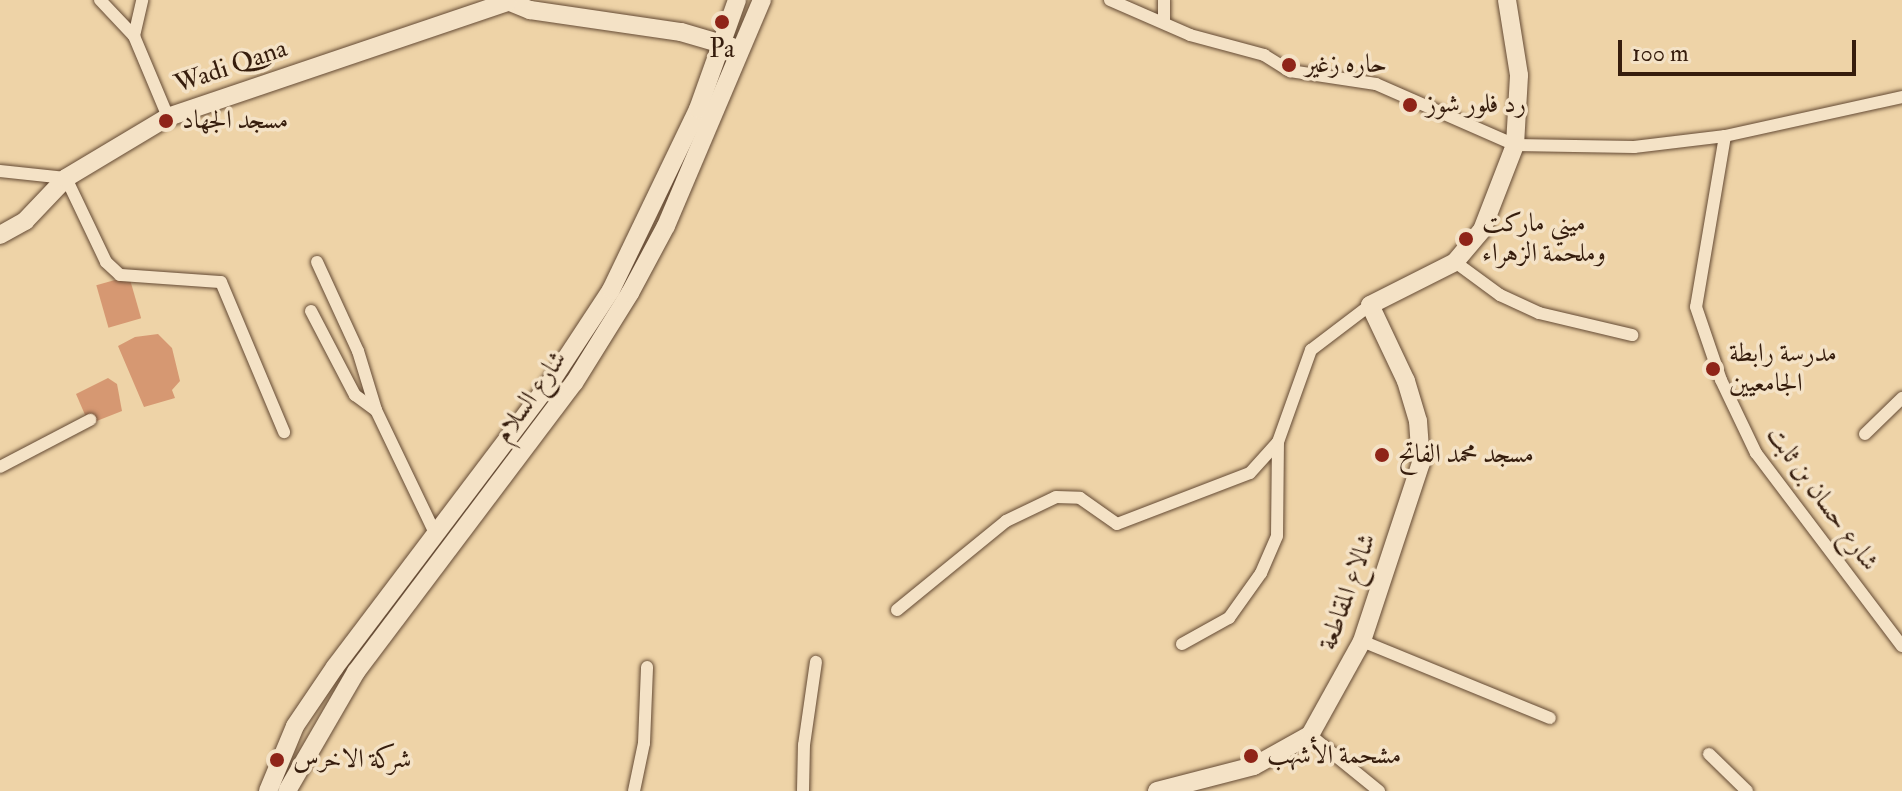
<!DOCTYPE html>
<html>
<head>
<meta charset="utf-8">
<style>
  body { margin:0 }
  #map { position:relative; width:1902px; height:791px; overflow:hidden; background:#eed3a7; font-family:"IM FELL Double Pica",Amiri,serif }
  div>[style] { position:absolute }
  .building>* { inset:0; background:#d69872; transform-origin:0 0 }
  .roads { filter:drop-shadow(0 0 2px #644a34) drop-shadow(0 0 2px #644a34) }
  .street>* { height:12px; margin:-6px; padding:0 6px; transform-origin:6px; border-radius:6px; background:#f4e2c6 }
  .secondary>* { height:18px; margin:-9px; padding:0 9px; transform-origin:9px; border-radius:9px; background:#f4e2c6 }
  .dots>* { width:22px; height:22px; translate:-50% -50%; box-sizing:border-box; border:4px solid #f4e2c6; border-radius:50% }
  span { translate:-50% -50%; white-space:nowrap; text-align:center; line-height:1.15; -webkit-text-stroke:7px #f4e2c6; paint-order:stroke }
  .poi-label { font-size:26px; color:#361d0d }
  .left { translate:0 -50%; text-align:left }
  .street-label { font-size:26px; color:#361d0d }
  .scale { position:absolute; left:1618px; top:40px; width:238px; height:36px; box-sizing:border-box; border:4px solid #361d0d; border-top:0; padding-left:10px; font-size:24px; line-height:28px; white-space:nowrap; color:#361d0d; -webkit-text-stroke:6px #f4e2c6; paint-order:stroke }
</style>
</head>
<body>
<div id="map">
  <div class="building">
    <i style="left:129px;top:276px;width:44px;height:34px;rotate:74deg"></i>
    <i style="clip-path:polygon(158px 334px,172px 348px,180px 381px,172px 390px,175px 398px,144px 407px,118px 346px,135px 337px)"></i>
    <i style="clip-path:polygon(108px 378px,117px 384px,122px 411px,89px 424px,76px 394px)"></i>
  </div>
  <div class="roads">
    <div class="street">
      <i style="left:100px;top:0;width:50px;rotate:46.6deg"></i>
      <i style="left:134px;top:36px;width:88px;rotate:67.2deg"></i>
      <i style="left:1110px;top:0;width:87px;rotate:23.6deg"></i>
      <i style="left:1190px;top:35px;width:77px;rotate:15.1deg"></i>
      <i style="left:1264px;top:55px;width:31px;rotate:32deg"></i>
      <i style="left:1290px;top:71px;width:87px;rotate:8.6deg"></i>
      <i style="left:1376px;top:84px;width:152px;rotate:23.7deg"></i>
      <i style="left:1515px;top:145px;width:119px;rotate:1deg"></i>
      <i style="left:1634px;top:147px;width:92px;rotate:-6.9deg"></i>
      <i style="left:1725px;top:136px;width:181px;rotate:-12.4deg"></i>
      <i style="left:1164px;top:20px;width:20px;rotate:-90deg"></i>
      <i style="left:134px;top:36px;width:37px;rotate:-77deg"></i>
      <i style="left:1725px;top:136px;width:173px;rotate:99.6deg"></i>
      <i style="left:1696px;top:307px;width:77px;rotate:71.1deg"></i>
      <i style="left:1721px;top:380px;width:81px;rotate:64.4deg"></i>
      <i style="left:1756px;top:453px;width:242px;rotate:52.9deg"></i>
      <i style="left:0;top:171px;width:66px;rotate:6.1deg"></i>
      <i style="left:66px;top:178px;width:93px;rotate:64.5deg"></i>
      <i style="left:106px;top:262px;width:19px;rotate:43deg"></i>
      <i style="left:120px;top:275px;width:101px;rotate:4deg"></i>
      <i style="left:221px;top:282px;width:163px;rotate:67.2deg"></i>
      <i style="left:317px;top:262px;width:98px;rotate:65.3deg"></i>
      <i style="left:358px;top:351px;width:62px;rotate:73deg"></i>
      <i style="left:376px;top:410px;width:136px;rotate:64.4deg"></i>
      <i style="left:1455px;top:262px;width:56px;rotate:36.3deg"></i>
      <i style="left:1500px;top:295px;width:43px;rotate:24.8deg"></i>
      <i style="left:1539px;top:313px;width:96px;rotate:13.3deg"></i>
      <i style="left:311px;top:311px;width:95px;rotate:62.4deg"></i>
      <i style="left:355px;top:395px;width:26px;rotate:36deg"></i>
      <i style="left:1865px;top:434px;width:52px;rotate:-44.2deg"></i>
      <i style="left:0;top:467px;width:102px;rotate:-27.6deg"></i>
      <i style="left:897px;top:610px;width:141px;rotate:-39.2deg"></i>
      <i style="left:1006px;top:521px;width:55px;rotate:-25.6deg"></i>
      <i style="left:1056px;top:497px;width:24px;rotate:2deg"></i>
      <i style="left:1080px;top:498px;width:45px;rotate:35.1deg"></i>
      <i style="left:1117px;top:524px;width:142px;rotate:-21deg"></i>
      <i style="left:1250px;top:473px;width:42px;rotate:-47.9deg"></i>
      <i style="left:1278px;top:442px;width:98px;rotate:-70.3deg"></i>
      <i style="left:1311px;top:350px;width:74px;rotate:-37.3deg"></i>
      <i style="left:1362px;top:641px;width:203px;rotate:22.3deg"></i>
      <i style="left:1182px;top:644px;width:54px;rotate:-29deg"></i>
      <i style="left:1229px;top:618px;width:55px;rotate:-54.6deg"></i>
      <i style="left:1261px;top:573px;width:40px;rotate:-66.6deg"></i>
      <i style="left:1277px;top:536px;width:94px;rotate:-89.4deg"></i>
      <i style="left:1310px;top:735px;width:89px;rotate:39.1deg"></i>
      <i style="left:1709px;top:754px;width:53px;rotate:44.2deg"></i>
      <i style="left:634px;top:791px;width:49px;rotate:-78.2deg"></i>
      <i style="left:644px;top:743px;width:76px;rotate:-87.7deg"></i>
      <i style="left:803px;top:791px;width:46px;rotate:-88.8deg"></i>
      <i style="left:804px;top:745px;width:84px;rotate:-81.8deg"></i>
    </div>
    <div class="secondary">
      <i style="left:505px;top:0;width:27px;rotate:22deg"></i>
      <i style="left:530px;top:10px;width:153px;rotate:8.3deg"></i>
      <i style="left:681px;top:32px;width:53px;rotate:16.4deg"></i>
      <i style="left:0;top:235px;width:29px;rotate:-29deg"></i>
      <i style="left:25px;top:221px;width:59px;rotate:-46.4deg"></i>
      <i style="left:66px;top:178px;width:119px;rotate:-30.9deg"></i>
      <i style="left:168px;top:117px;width:358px;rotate:-18.7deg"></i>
      <i style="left:268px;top:791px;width:70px;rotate:-67.4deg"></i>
      <i style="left:295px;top:726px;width:71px;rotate:-55.9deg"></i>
      <i style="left:335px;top:667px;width:356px;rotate:-52.9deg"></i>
      <i style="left:550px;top:383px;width:111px;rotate:-56.7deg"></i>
      <i style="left:611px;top:290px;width:201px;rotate:-64.3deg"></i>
      <i style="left:698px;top:109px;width:116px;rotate:-70.3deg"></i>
      <i style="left:287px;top:791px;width:138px;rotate:-59.9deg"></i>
      <i style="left:356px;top:672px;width:362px;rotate:-53deg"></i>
      <i style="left:574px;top:383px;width:106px;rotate:-58.1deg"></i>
      <i style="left:630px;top:293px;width:76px;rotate:-61.8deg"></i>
      <i style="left:666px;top:226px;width:246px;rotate:-67deg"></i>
      <i style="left:1157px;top:791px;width:100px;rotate:-14.5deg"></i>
      <i style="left:1254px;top:766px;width:64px;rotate:-29deg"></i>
      <i style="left:1310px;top:735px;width:107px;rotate:-61deg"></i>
      <i style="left:1362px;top:641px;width:188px;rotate:-71.7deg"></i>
      <i style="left:1421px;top:463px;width:42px;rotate:-94.1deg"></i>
      <i style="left:1418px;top:421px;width:42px;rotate:-106.7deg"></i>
      <i style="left:1406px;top:381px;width:84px;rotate:-115.3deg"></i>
      <i style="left:1370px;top:305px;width:95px;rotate:-26.8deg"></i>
      <i style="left:1455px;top:262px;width:42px;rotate:-49.8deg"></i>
      <i style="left:1482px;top:230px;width:91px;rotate:-68.8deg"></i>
      <i style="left:1515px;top:145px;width:70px;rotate:-86.7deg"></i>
      <i style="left:1519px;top:75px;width:76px;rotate:-99.1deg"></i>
    </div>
  </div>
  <div class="dots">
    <i style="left:722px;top:22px;background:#8f2418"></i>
    <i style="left:1289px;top:65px;background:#8f2418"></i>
    <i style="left:1410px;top:105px;background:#8f2418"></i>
    <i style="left:166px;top:121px;background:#8f2418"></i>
    <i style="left:1466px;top:239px;background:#8f2418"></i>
    <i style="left:1713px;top:369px;background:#8f2418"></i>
    <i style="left:1382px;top:455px;background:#8f2418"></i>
    <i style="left:1251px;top:756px;background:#8f2418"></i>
    <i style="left:277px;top:760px;background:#8f2418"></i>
  </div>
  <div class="poi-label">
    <span style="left:722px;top:50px">Pa</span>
    <span class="left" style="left:1305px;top:65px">حاره زغير</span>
    <span class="left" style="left:1426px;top:105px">رد فلور شوز</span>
    <span class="left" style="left:182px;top:121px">مسجد الجهاد</span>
    <span class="left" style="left:1482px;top:239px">ميني ماركت<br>وملحمة الزهراء</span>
    <span class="left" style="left:1729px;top:369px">مدرسة رابطة<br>الجامعيين</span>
    <span class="left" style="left:1398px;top:455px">مسجد محمد الفاتح</span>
    <span class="left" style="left:1267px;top:756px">مشحمة الأشهب</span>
    <span class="left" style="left:293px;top:760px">شركة الاخرس</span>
  </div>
  <div class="street-label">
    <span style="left:231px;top:67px;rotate:-19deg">Wadi Qana</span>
    <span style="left:531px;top:397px;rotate:-55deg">شارع السلام</span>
    <span style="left:1822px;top:499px;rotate:54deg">شارع حسان بن ثابت</span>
    <span style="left:1348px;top:592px;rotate:-70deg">شالاع المقاطعة</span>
  </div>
  <div class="scale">100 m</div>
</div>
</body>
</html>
